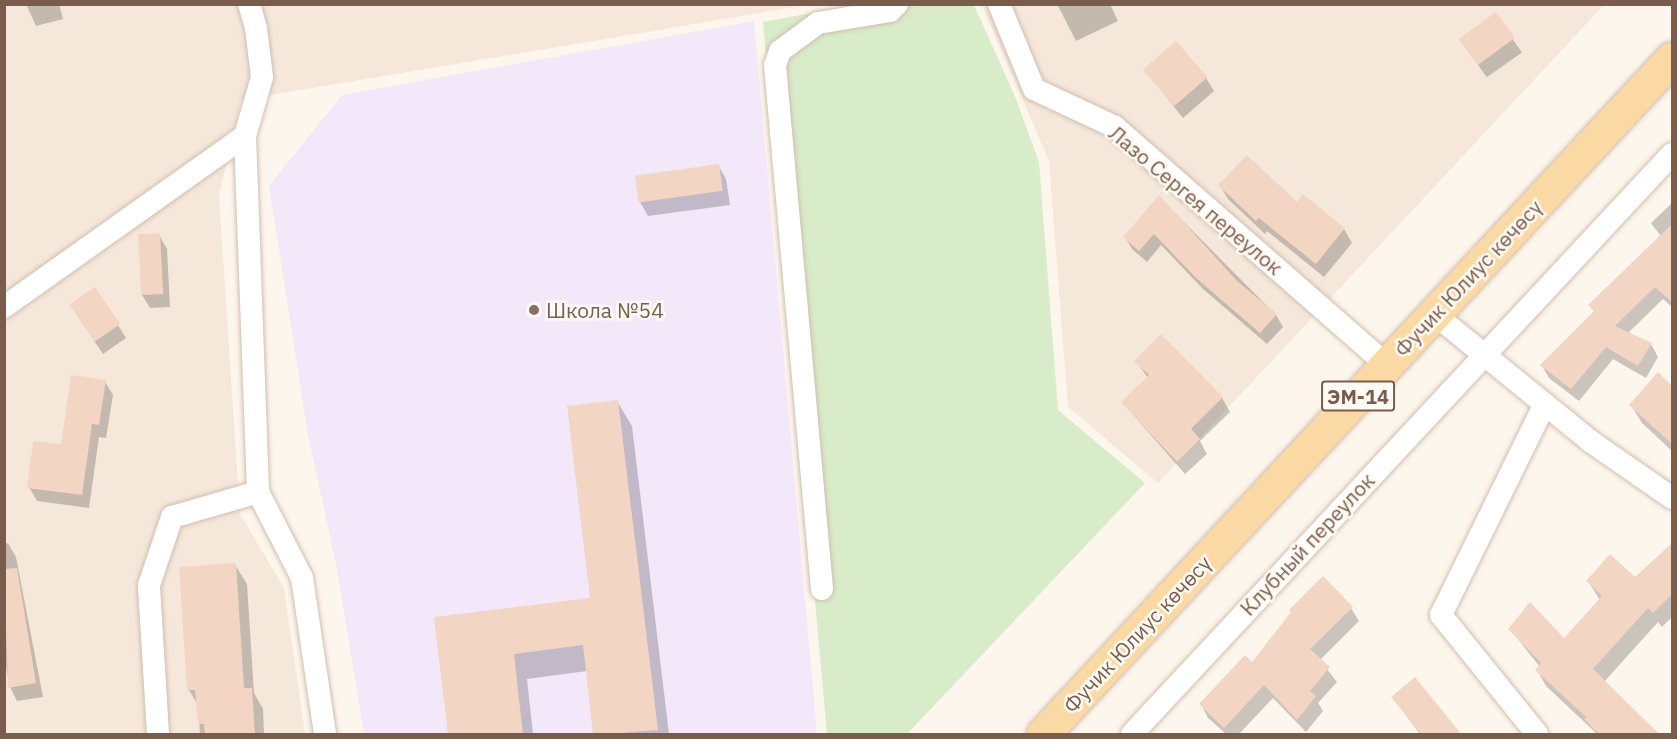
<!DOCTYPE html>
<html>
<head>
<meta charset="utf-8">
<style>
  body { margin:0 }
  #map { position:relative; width:1677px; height:739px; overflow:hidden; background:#fdf6ec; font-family:"IBM Plex Sans",sans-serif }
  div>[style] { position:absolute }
  .residential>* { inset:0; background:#f5e8da }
  .education>* { inset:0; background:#f3e8fa }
  .green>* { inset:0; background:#d8ecc9 }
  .shadow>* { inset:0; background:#0003; transform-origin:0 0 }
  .building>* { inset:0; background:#f3d5c3; transform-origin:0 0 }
  .roads { filter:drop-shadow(0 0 2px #d1beb0) drop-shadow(0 0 2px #d1beb0) }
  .street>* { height:22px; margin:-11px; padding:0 11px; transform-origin:11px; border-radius:11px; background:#fff }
  .primary>* { height:33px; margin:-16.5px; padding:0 16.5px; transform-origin:16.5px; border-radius:16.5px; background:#fbd9a5 }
  .dots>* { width:16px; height:16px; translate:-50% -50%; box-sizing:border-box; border:3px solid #fffaf3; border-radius:50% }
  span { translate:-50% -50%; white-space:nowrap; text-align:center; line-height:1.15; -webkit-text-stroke:5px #fffaf3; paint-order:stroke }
  .shield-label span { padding:2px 4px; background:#fffaf3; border:2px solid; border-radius:4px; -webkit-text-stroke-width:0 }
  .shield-label { font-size:20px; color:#7a5c4d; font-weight:700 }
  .street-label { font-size:21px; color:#7a5c4d }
  .education-label { font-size:21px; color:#785e54 }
  .left { translate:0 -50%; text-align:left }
  .frame { position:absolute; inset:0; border:6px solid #7a5c4d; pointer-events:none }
</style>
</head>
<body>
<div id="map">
  <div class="residential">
    <i style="clip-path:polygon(4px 5px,807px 5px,241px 100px,219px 196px,240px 514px,284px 588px,305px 734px,5px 734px)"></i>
    <i style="clip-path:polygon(982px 5px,1604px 5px,1158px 483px,1068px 407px,1049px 161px)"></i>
  </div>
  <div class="education">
    <i style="clip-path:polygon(754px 21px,817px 734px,364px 734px,336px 564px,308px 435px,269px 186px,342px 95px)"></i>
  </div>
  <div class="green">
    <i style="clip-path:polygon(854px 5px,974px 5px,1016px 99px,1039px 162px,1058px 410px,1145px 483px,907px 734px,827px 734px,763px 22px)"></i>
  </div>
  <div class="shadow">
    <i style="clip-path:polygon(26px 4px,59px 4px,63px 19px,36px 26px)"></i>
    <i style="clip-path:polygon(1057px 4px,1110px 4px,1118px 21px,1076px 41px)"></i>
    <i style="left:1495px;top:14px;width:47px;height:43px;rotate:55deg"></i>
    <i style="clip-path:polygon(1145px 70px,1206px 78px,1214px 91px,1183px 118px)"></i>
    <i style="clip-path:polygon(718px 165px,726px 179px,730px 205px,648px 216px,640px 202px)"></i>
    <i style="clip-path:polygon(1220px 185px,1297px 204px,1304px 196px,1344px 229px,1352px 243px,1324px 277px,1267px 231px,1265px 234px,1228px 199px)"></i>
    <i style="clip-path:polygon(1159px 197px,1276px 315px,1283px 327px,1267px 344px,1203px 289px,1161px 245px,1147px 262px,1132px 249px,1125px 237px)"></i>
    <i style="clip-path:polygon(1672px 203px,1672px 251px,1651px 223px)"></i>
    <i style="clip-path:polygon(159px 235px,167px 249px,170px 307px,150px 308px,142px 295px)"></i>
    <i style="clip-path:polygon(1650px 248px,1672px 265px,1672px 307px,1663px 299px,1627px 334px,1651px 344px,1658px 357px,1646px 378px,1613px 359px,1579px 401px,1549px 378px,1542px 366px,1594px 312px,1590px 305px)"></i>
    <i style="clip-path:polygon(79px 318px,118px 325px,126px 338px,103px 354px)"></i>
    <i style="clip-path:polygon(1136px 361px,1222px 398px,1230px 412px,1200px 441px,1207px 454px,1185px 474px,1122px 402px,1148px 378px)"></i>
    <i style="clip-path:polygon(1658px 375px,1672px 388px,1672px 451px,1642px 423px,1631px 405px)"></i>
    <i style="clip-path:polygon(105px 382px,113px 395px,106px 438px,99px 437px,89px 508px,37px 501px,29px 487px,62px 446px)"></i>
    <i style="clip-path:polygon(617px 401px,632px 426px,669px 734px,595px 734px,587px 671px,527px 679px,533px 734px,449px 734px,436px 618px,592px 599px)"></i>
    <i style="clip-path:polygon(8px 543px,16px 557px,43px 697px,17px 701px,10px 687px,4px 657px,4px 544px)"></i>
    <i style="clip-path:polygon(1672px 545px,1672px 617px,1662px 627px,1658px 622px,1604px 682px,1659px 734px,1597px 734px,1546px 686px,1537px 670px,1540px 667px,1510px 629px,1564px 640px,1600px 600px,1588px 581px,1635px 579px)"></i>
    <i style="clip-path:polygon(235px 565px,247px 584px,254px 693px,263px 709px,264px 734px,200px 734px,198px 705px,189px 690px)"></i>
    <i style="clip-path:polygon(1351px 608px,1359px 621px,1320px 660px,1337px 682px,1318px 703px,1323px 711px,1306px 732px,1273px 698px,1239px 734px,1226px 734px,1208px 718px,1201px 704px,1253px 664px)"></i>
    <i style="clip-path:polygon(1393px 698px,1459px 734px,1420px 734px)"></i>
  </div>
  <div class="building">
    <i style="left:1496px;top:12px;width:32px;height:46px;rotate:54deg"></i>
    <i style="left:1176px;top:41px;width:48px;height:44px;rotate:49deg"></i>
    <i style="clip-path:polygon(1247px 155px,1297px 202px,1303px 194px,1345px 228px,1316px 264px,1259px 218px,1256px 221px,1218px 185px)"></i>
    <i style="left:719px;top:164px;width:27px;height:85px;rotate:82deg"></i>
    <i style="clip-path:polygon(1159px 195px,1237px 281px,1277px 314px,1260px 333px,1195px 277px,1154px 234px,1139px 251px,1123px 237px)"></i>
    <i style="clip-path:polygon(1672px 224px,1672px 302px,1655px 287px,1615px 326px,1652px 343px,1638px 366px,1606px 347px,1571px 389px,1540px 365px,1594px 311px,1588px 305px)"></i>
    <i style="left:160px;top:233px;width:61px;height:22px;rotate:87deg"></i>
    <i style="left:95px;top:287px;width:45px;height:31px;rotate:56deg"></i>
    <i style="clip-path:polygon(1161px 334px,1223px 397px,1191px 429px,1200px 439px,1177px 462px,1121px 402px,1149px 375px,1134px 361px)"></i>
    <i style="clip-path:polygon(1658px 372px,1672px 386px,1672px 444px,1629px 405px)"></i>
    <i style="clip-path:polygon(71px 375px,106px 380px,99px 425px,92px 424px,82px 495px,27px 488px,33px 441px,61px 444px)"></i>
    <i style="clip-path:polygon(618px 400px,658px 730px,593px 735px,583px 645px,514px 654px,523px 735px,448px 735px,434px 617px,590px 598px,567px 406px)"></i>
    <i style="clip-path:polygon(1672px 543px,1672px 594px,1653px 613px,1648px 608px,1593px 669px,1660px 735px,1600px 735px,1584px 719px,1586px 717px,1535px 670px,1541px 663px,1508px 629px,1530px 602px,1564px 638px,1602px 596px,1586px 581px,1610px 554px,1635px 577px)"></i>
    <i style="clip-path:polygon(236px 563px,244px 688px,252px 688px,255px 735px,205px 735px,204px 724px,198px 724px,195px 690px,187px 690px,179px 567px)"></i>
    <i style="clip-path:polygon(17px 568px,36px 683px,8px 688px,4px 569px)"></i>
    <i style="clip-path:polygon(1323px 576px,1353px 607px,1310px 649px,1330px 667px,1310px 691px,1316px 696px,1297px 720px,1264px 685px,1224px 728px,1199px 704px,1245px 655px,1252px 662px,1291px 612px,1289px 610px)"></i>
    <i style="clip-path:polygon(1415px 677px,1462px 735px,1422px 735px,1391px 697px)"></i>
  </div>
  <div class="roads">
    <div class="street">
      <i style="left:999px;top:4px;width:92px;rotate:67.6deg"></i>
      <i style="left:1034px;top:89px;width:89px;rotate:25.1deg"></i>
      <i style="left:1115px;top:127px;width:361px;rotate:41.2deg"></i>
      <i style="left:245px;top:136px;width:356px;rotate:87.9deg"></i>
      <i style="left:258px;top:492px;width:97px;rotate:62.9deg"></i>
      <i style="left:302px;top:578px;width:158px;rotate:81.6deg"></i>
      <i style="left:4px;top:307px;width:296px;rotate:-35.4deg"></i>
      <i style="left:245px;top:136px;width:61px;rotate:-73.9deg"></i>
      <i style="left:262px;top:77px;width:49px;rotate:-97deg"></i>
      <i style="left:256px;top:28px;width:25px;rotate:-106deg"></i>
      <i style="left:1434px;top:314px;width:201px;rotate:39.1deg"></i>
      <i style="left:1590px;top:441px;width:100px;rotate:34.8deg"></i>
      <i style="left:822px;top:589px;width:526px;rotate:-95.13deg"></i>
      <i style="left:775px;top:65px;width:15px;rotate:-70deg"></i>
      <i style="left:780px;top:51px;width:47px;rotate:-36.4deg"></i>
      <i style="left:818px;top:23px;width:73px;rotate:-9.5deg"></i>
      <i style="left:890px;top:11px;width:10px;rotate:-45deg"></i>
      <i style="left:158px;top:734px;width:149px;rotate:-93.5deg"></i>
      <i style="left:149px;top:585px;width:72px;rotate:-71.3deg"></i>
      <i style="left:172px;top:517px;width:90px;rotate:-16.2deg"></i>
      <i style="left:1132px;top:734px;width:792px;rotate:-47.05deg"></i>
      <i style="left:1537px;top:734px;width:153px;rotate:-128.9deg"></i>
      <i style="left:1441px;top:615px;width:235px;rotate:-63.8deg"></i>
    </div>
    <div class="primary">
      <i style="left:1043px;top:734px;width:923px;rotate:-47.06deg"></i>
    </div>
  </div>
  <div class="dots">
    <i style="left:534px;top:310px;background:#8d6e63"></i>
  </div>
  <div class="shield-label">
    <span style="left:1358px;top:396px">ЭМ-14</span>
  </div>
  <div class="street-label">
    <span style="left:1196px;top:200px;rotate:40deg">Лазо Сергея переулок</span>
    <span style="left:1468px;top:278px;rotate:-47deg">Фучик Юлиус көчөсү</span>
    <span style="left:1307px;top:544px;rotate:-47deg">Клубный переулок</span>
    <span style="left:1137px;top:634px;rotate:-47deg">Фучик Юлиус көчөсү</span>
  </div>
  <div class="education-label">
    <span class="left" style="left:546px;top:310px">Школа №54</span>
  </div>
  <div class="frame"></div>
</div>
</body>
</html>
